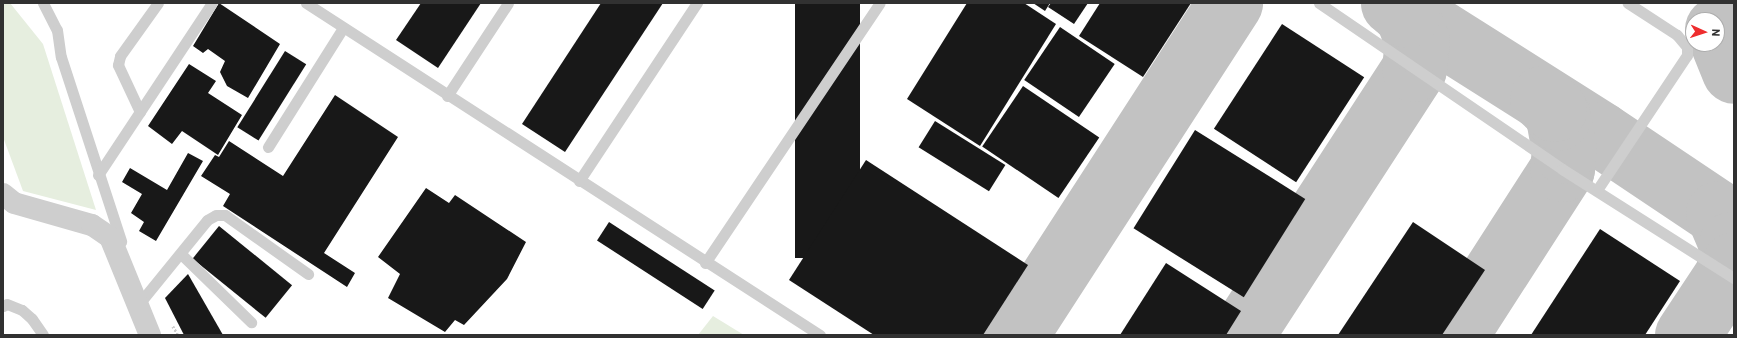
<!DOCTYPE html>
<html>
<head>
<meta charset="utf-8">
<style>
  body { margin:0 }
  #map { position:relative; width:1737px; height:338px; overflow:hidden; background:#fff; font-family:Barlow,sans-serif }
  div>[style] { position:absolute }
  .green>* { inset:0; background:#e6eedf }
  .taxiway>* { height:65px; margin:-32.5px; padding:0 32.5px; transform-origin:32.5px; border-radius:32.5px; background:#c2c2c2 }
  .building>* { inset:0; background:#181818; transform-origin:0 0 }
  .path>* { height:2.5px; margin-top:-1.25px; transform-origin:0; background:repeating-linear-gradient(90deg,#cecece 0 2px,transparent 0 4px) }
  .service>* { height:11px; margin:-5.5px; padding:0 5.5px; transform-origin:5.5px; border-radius:5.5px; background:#cecece }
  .tertiary>* { height:22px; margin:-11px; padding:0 11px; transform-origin:11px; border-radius:11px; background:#cecece }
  span { translate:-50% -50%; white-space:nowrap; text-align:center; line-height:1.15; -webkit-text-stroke:4px #fff; paint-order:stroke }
  .frame { position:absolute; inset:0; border:4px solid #313131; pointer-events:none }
  .north { position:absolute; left:1685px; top:12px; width:40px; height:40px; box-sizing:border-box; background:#fff; border:1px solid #adadad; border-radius:50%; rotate:93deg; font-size:11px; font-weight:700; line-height:16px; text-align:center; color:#313131 }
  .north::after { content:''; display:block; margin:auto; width:14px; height:18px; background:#ee2d2e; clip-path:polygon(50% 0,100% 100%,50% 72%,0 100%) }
</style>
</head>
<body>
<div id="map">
  <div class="green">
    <i style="clip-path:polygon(3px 3px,10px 3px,43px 44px,96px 210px,23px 191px,3px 137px)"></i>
    <i style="clip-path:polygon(713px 316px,744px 335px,698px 335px)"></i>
  </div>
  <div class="taxiway">
    <i style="left:1393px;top:3px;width:245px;rotate:32.3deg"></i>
    <i style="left:1600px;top:134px;width:142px;rotate:33.8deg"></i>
    <i style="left:1718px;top:213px;width:34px;rotate:67deg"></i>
    <i style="left:1731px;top:244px;width:29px;rotate:96deg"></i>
    <i style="left:1717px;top:29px;width:45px;rotate:68deg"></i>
    <i style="left:1015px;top:335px;width:396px;rotate:-57.1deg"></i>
    <i style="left:1241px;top:335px;width:317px;rotate:-57deg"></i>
    <i style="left:1414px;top:69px;width:28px;rotate:-84deg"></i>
    <i style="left:1417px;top:41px;width:28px;rotate:-111deg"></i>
    <i style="left:1407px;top:15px;width:13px;rotate:-138deg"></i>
    <i style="left:1455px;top:335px;width:197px;rotate:-57.2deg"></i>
    <i style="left:1562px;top:169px;width:18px;rotate:-84deg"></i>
    <i style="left:1564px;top:151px;width:34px;rotate:-100deg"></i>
    <i style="left:1558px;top:118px;width:10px;rotate:-114deg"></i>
    <i style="left:1554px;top:109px;width:16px;rotate:-137deg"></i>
    <i style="left:1687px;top:335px;width:85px;rotate:-56.5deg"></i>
  </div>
  <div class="building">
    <i style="clip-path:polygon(219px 3px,280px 44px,248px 98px,227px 86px,220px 72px,225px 61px,208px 49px,203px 53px,193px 46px)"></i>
    <i style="clip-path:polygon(421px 3px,481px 3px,438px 68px,396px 40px)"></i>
    <i style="clip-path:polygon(601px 3px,663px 3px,565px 152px,522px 124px)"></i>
    <i style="left:795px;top:3px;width:65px;height:255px"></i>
    <i style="clip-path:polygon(967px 3px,1024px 3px,1056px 24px,980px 146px,907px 99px)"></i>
    <i style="clip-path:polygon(1033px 3px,1050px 3px,1045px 11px)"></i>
    <i style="clip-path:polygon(1051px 3px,1088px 3px,1074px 24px,1048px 7px)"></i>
    <i style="clip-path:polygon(1100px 3px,1191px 3px,1143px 77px,1079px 36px)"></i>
    <i style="left:1282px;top:24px;width:98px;height:125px;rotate:33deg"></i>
    <i style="left:1060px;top:27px;width:66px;height:64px;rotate:34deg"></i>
    <i style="left:285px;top:51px;width:25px;height:90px;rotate:32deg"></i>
    <i style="clip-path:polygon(189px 64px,216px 81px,208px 93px,242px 115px,218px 155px,182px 131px,172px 144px,148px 126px)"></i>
    <i style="left:1023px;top:86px;width:92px;height:73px;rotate:34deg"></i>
    <i style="clip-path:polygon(335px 95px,398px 137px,324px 253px,355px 273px,347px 287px,223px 206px,230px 194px,201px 176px,215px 155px,219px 157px,229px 141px,283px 176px)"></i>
    <i style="left:935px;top:121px;width:83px;height:31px;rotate:32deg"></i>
    <i style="left:1195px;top:130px;width:130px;height:116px;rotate:32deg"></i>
    <i style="clip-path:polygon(188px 153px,203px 161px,156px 241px,139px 231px,144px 222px,131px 213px,142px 194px,122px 182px,130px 168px,167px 190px)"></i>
    <i style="clip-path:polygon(866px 160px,1028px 265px,983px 335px,874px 335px,789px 280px)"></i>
    <i style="clip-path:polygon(426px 188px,449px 203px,455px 195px,526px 242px,507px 279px,464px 325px,455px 320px,445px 332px,388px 298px,400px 274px,378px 257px)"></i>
    <i style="left:609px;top:222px;width:126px;height:22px;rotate:33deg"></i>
    <i style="clip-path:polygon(1413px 222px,1485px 270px,1442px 335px,1338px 335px)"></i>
    <i style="left:219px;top:226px;width:94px;height:42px;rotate:39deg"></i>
    <i style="clip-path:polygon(1600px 229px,1680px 281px,1645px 335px,1531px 335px)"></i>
    <i style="clip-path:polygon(1166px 263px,1241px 311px,1226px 335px,1120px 335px)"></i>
    <i style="clip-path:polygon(188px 274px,223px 335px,184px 335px,165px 298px)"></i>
  </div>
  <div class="path">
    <i style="left:173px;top:326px;width:10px;rotate:61deg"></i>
  </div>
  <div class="service">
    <i style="left:43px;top:3px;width:30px;rotate:63deg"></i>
    <i style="left:57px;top:30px;width:27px;rotate:82deg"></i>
    <i style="left:61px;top:57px;width:194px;rotate:71.9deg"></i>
    <i style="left:306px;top:3px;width:612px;rotate:32.86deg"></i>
    <i style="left:1319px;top:3px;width:294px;rotate:34.3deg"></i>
    <i style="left:1562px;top:169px;width:204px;rotate:32.4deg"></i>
    <i style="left:447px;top:96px;width:111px;rotate:-56.7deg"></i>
    <i style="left:140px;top:112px;width:52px;rotate:-115.1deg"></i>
    <i style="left:118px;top:65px;width:9px;rotate:-77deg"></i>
    <i style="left:120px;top:56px;width:65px;rotate:-54.4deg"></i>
    <i style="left:268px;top:147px;width:141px;rotate:-57.8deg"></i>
    <i style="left:98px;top:175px;width:206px;rotate:-56.5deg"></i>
    <i style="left:579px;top:181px;width:214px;rotate:-56.5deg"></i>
    <i style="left:1597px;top:190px;width:162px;rotate:-56.3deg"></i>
    <i style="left:1687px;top:55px;width:8px;rotate:-90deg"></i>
    <i style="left:1687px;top:47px;width:16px;rotate:-130deg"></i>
    <i style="left:1677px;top:35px;width:59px;rotate:-146.9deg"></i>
    <i style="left:181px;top:254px;width:98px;rotate:44.2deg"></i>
    <i style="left:705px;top:263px;width:313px;rotate:-56.1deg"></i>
    <i style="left:138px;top:305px;width:109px;rotate:-50.9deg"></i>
    <i style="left:207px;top:220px;width:10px;rotate:-29deg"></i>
    <i style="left:216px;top:215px;width:9px"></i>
    <i style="left:225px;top:215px;width:102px;rotate:35.4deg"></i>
    <i style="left:3px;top:306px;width:4px;rotate:-27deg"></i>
    <i style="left:7px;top:304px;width:16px;rotate:22deg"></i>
    <i style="left:22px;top:310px;width:13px;rotate:42deg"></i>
    <i style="left:32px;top:319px;width:19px;rotate:55deg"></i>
  </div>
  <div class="tertiary">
    <i style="left:3px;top:194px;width:14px;rotate:39deg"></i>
    <i style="left:14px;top:203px;width:81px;rotate:15.8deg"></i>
    <i style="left:92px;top:225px;width:22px;rotate:34deg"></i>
    <i style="left:110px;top:237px;width:106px;rotate:67.8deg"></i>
  </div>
  <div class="frame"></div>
  <div class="north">N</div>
</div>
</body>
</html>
